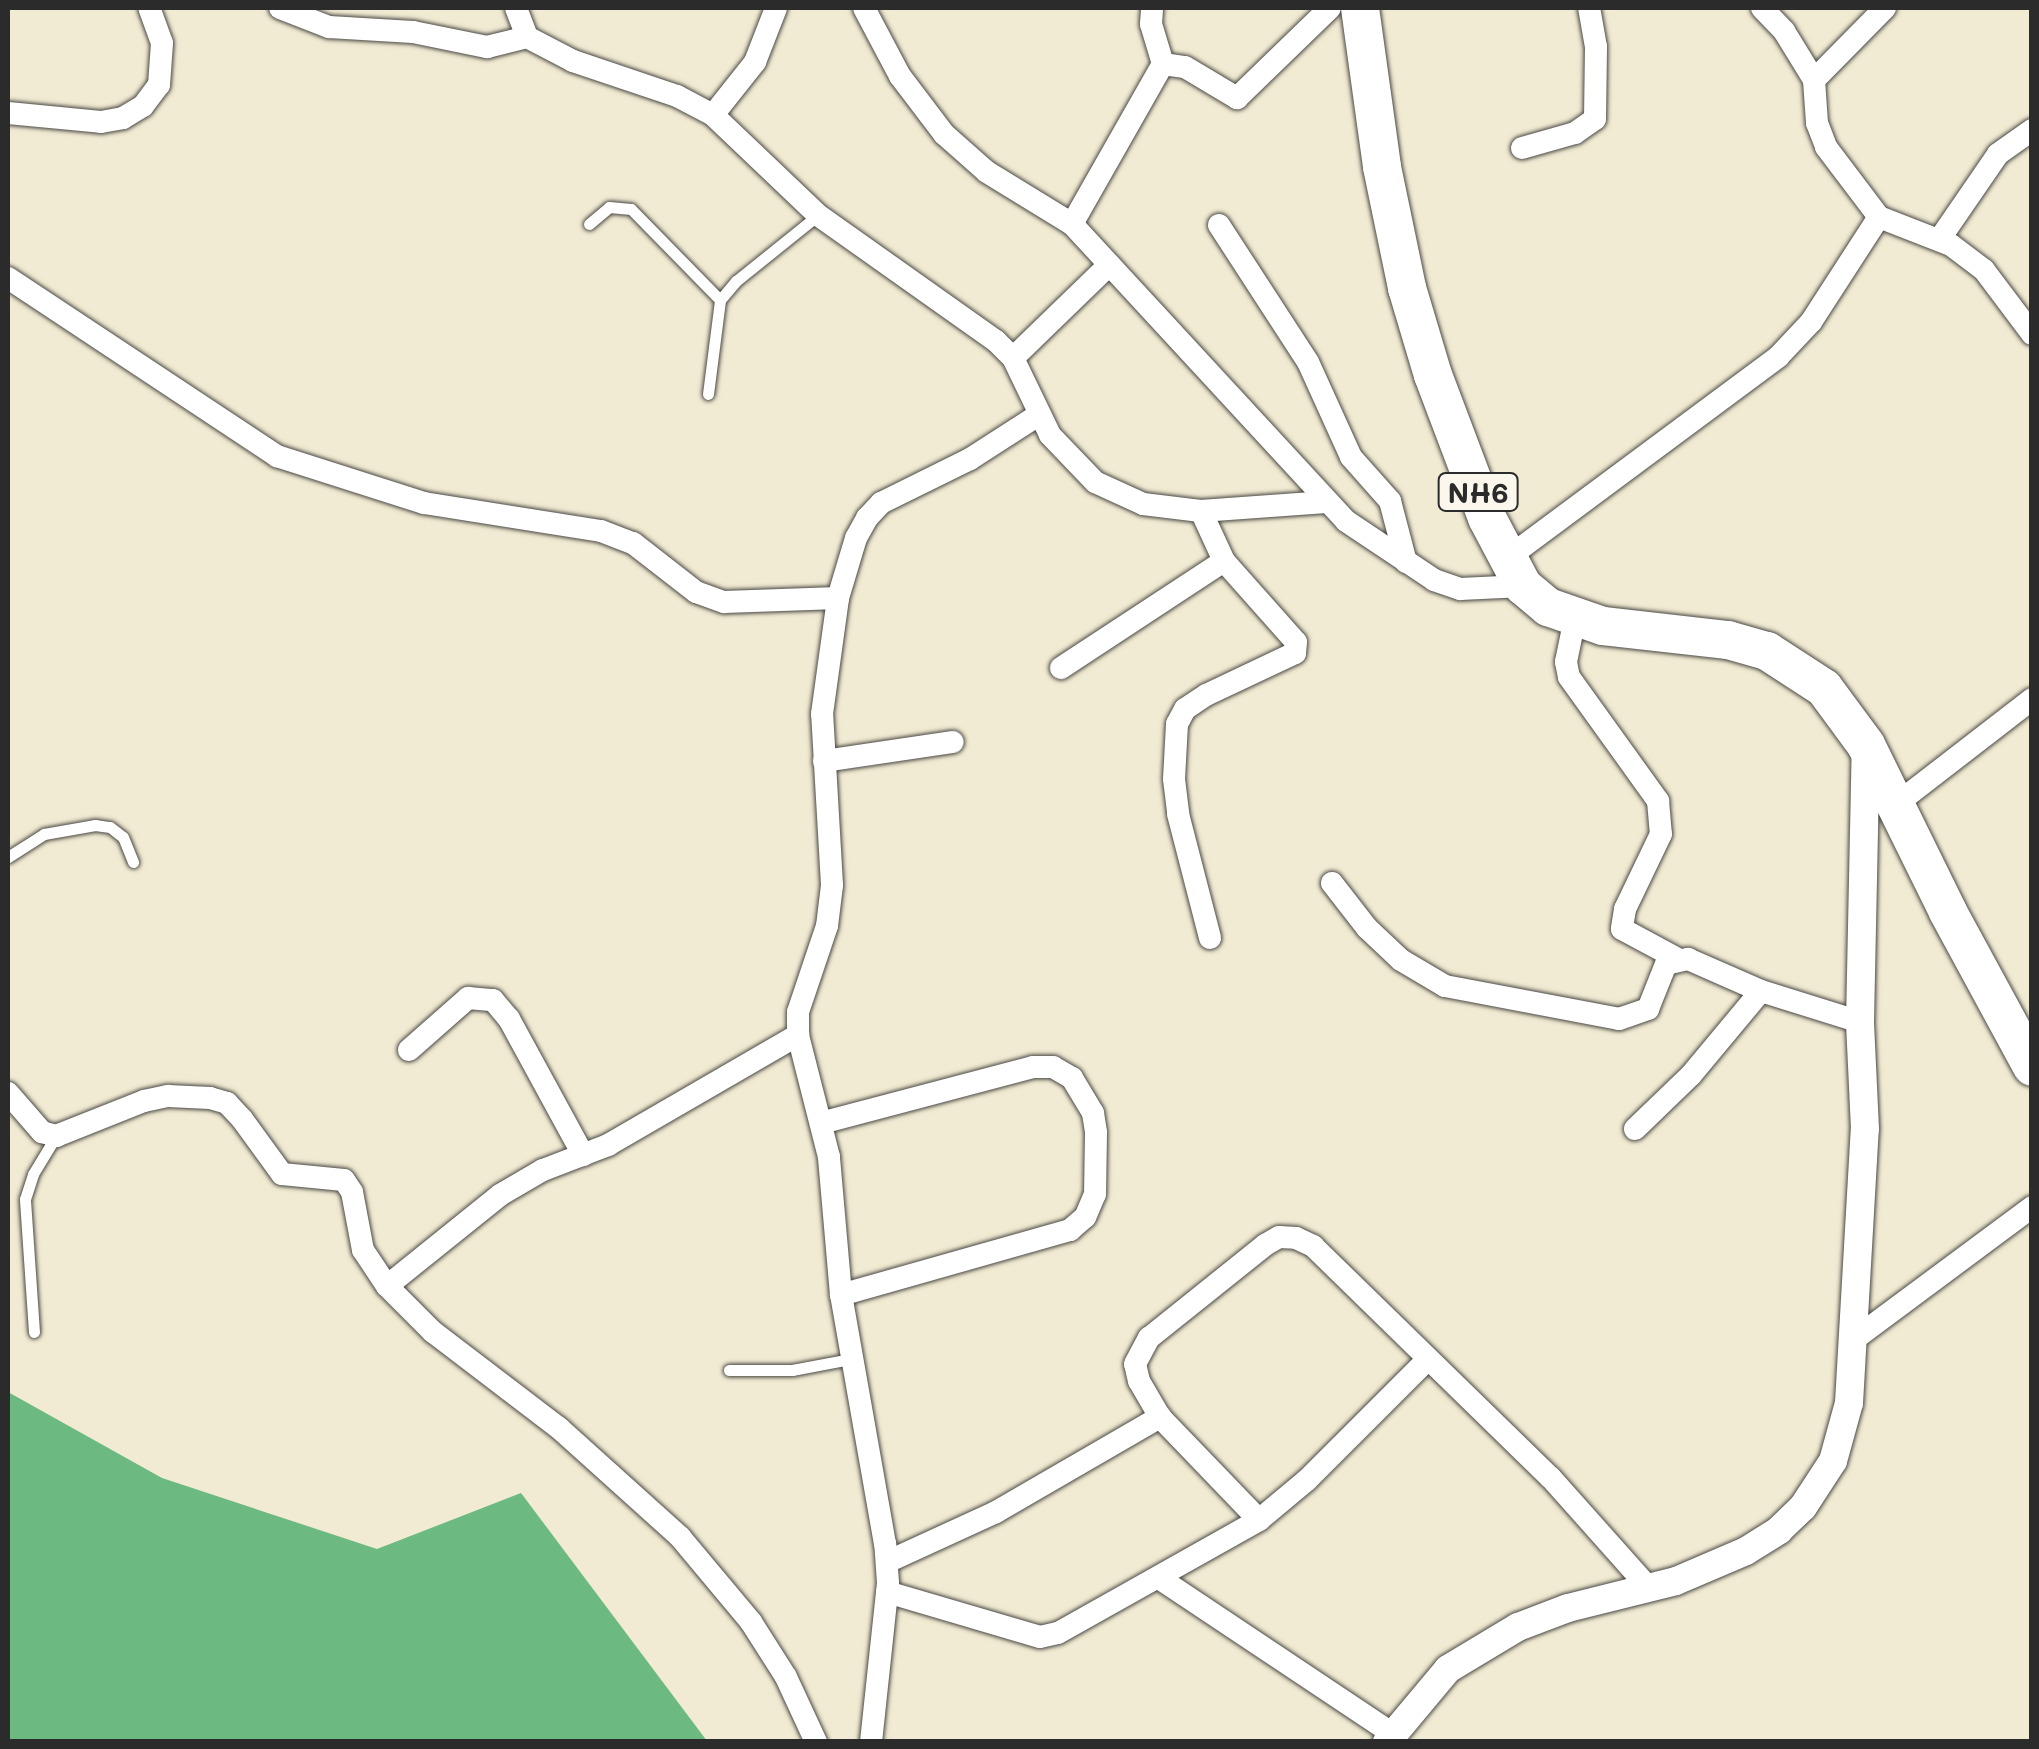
<!DOCTYPE html>
<html>
<head>
<meta charset="utf-8">
<style>
  body { margin:0 }
  #map { position:relative; width:2039px; height:1749px; overflow:hidden; background:#f2ebd3; font-family:Mali,sans-serif }
  div>[style] { position:absolute }
  .forest>* { inset:0; background:#6cb982 }
  .roads { filter:drop-shadow(0 0 2px #494844) drop-shadow(0 0 2px #494844) }
  .service>* { height:11px; margin:-5.5px; padding:0 5.5px; transform-origin:5.5px; border-radius:5.5px; background:#fff }
  .minor>* { height:22px; margin:-11px; padding:0 11px; transform-origin:11px; border-radius:11px; background:#fff }
  .tertiary>* { height:28px; margin:-14px; padding:0 14px; transform-origin:14px; border-radius:14px; background:#fff }
  .trunk>* { height:38px; margin:-19px; padding:0 19px; transform-origin:19px; border-radius:19px; background:#fff }
  span { translate:-50% -50%; white-space:nowrap; text-align:center; line-height:1.15; -webkit-text-stroke:8px #fbf7ec; paint-order:stroke }
  .shield-label span { padding:2px 8px; background:#fbf7ec; border:2px solid; border-radius:8px; -webkit-text-stroke-width:0 }
  .shield-label { font-size:28px; color:#2b2b2b; font-weight:700 }
  .frame { position:absolute; inset:0; border:10px solid #2b2b2b; pointer-events:none }
</style>
</head>
<body>
<div id="map">
  <div class="forest">
    <i style="clip-path:polygon(8px 1392px,162px 1478px,377px 1549px,521px 1493px,707px 1741px,8px 1741px)"></i>
  </div>
  <div class="roads">
    <div class="service">
      <i style="left:589px;top:224px;width:26px;rotate:-40deg"></i>
      <i style="left:609px;top:207px;width:22px;rotate:5deg"></i>
      <i style="left:631px;top:209px;width:127px;rotate:45.6deg"></i>
      <i style="left:708px;top:394px;width:95px;rotate:-82.7deg"></i>
      <i style="left:720px;top:300px;width:25px;rotate:-50deg"></i>
      <i style="left:736px;top:281px;width:105px;rotate:-38.8deg"></i>
      <i style="left:8px;top:857px;width:43px;rotate:-32.6deg"></i>
      <i style="left:44px;top:834px;width:52px;rotate:-10deg"></i>
      <i style="left:95px;top:825px;width:15px;rotate:8deg"></i>
      <i style="left:110px;top:827px;width:16px;rotate:38deg"></i>
      <i style="left:123px;top:837px;width:27px;rotate:68deg"></i>
      <i style="left:34px;top:1332px;width:133px;rotate:-93.9deg"></i>
      <i style="left:25px;top:1199px;width:26px;rotate:-72deg"></i>
      <i style="left:33px;top:1174px;width:44px;rotate:-58.8deg"></i>
      <i style="left:729px;top:1370px;width:63px"></i>
      <i style="left:792px;top:1370px;width:60px;rotate:-10.6deg"></i>
    </div>
    <div class="minor">
      <i style="left:280px;top:8px;width:53px;rotate:21.2deg"></i>
      <i style="left:329px;top:27px;width:84px;rotate:3.4deg"></i>
      <i style="left:413px;top:32px;width:76px;rotate:11.5deg"></i>
      <i style="left:487px;top:47px;width:41px;rotate:-14deg"></i>
      <i style="left:516px;top:8px;width:31px;rotate:69deg"></i>
      <i style="left:527px;top:37px;width:52px;rotate:27.6deg"></i>
      <i style="left:573px;top:61px;width:110px;rotate:18.6deg"></i>
      <i style="left:677px;top:96px;width:41px;rotate:27.8deg"></i>
      <i style="left:713px;top:115px;width:145px;rotate:43.6deg"></i>
      <i style="left:818px;top:215px;width:218px;rotate:35.3deg"></i>
      <i style="left:996px;top:341px;width:24px;rotate:45deg"></i>
      <i style="left:1013px;top:358px;width:85px;rotate:64.3deg"></i>
      <i style="left:1050px;top:435px;width:65px;rotate:46.2deg"></i>
      <i style="left:1095px;top:482px;width:53px;rotate:24.6deg"></i>
      <i style="left:1143px;top:504px;width:58px;rotate:6.9deg"></i>
      <i style="left:1201px;top:511px;width:125px;rotate:-4.1deg"></i>
      <i style="left:864px;top:8px;width:77px;rotate:62.1deg"></i>
      <i style="left:900px;top:76px;width:73px;rotate:52.8deg"></i>
      <i style="left:944px;top:134px;width:57px;rotate:41.5deg"></i>
      <i style="left:987px;top:172px;width:100px;rotate:31.5deg"></i>
      <i style="left:1072px;top:224px;width:404px;rotate:47.3deg"></i>
      <i style="left:1346px;top:521px;width:106px;rotate:33.8deg"></i>
      <i style="left:1434px;top:580px;width:28px;rotate:19deg"></i>
      <i style="left:1460px;top:589px;width:63px;rotate:-2.7deg"></i>
      <i style="left:1762px;top:8px;width:32px;rotate:46deg"></i>
      <i style="left:1784px;top:31px;width:57px;rotate:58.5deg"></i>
      <i style="left:1814px;top:80px;width:43px;rotate:86deg"></i>
      <i style="left:1817px;top:123px;width:26px;rotate:69deg"></i>
      <i style="left:1826px;top:147px;width:88px;rotate:52.9deg"></i>
      <i style="left:1879px;top:217px;width:77px;rotate:21.3deg"></i>
      <i style="left:1951px;top:245px;width:41px;rotate:37.1deg"></i>
      <i style="left:1984px;top:270px;width:80px;rotate:53.1deg"></i>
      <i style="left:1163px;top:64px;width:22px;rotate:8deg"></i>
      <i style="left:1185px;top:67px;width:61px;rotate:30.8deg"></i>
      <i style="left:1237px;top:98px;width:129px;rotate:-44.1deg"></i>
      <i style="left:1814px;top:80px;width:101px;rotate:-45.4deg"></i>
      <i style="left:8px;top:113px;width:93px;rotate:5.5deg"></i>
      <i style="left:101px;top:122px;width:22px;rotate:-10deg"></i>
      <i style="left:123px;top:118px;width:23px;rotate:-31deg"></i>
      <i style="left:143px;top:106px;width:26px;rotate:-53deg"></i>
      <i style="left:159px;top:85px;width:42px;rotate:-85.9deg"></i>
      <i style="left:162px;top:43px;width:37px;rotate:-110deg"></i>
      <i style="left:713px;top:115px;width:68px;rotate:-51.6deg"></i>
      <i style="left:755px;top:62px;width:58px;rotate:-68.7deg"></i>
      <i style="left:1522px;top:148px;width:55px;rotate:-15.8deg"></i>
      <i style="left:1575px;top:133px;width:24px;rotate:-35deg"></i>
      <i style="left:1595px;top:119px;width:72px;rotate:-89.2deg"></i>
      <i style="left:1596px;top:47px;width:40px;rotate:-100deg"></i>
      <i style="left:1072px;top:224px;width:184px;rotate:-60.4deg"></i>
      <i style="left:1163px;top:64px;width:42px;rotate:-106.7deg"></i>
      <i style="left:1151px;top:24px;width:16px;rotate:-86deg"></i>
      <i style="left:1219px;top:225px;width:163px;rotate:57deg"></i>
      <i style="left:1308px;top:362px;width:104px;rotate:65.6deg"></i>
      <i style="left:1351px;top:457px;width:59px;rotate:48.4deg"></i>
      <i style="left:1390px;top:501px;width:63px;rotate:75.3deg"></i>
      <i style="left:1939px;top:240px;width:104px;rotate:-55.5deg"></i>
      <i style="left:1998px;top:154px;width:42px;rotate:-35.2deg"></i>
      <i style="left:8px;top:278px;width:323px;rotate:33.5deg"></i>
      <i style="left:277px;top:456px;width:154px;rotate:17.7deg"></i>
      <i style="left:424px;top:503px;width:179px;rotate:9deg"></i>
      <i style="left:601px;top:531px;width:34px;rotate:21deg"></i>
      <i style="left:633px;top:543px;width:80px;rotate:37.9deg"></i>
      <i style="left:696px;top:592px;width:30px;rotate:20deg"></i>
      <i style="left:724px;top:602px;width:114px;rotate:-2deg"></i>
      <i style="left:1013px;top:358px;width:134px;rotate:-44.1deg"></i>
      <i style="left:1201px;top:511px;width:55px;rotate:65.3deg"></i>
      <i style="left:1224px;top:561px;width:108px;rotate:48.4deg"></i>
      <i style="left:1296px;top:642px;width:11px;rotate:95deg"></i>
      <i style="left:1295px;top:653px;width:98px;rotate:154.7deg"></i>
      <i style="left:1206px;top:695px;width:25px;rotate:146deg"></i>
      <i style="left:1185px;top:709px;width:17px;rotate:118deg"></i>
      <i style="left:1177px;top:724px;width:55px;rotate:93.1deg"></i>
      <i style="left:1174px;top:779px;width:35px;rotate:83deg"></i>
      <i style="left:1178px;top:814px;width:128px;rotate:75.5deg"></i>
      <i style="left:1506px;top:559px;width:339px;rotate:-36.6deg"></i>
      <i style="left:1778px;top:357px;width:48px;rotate:-46.7deg"></i>
      <i style="left:1811px;top:322px;width:125px;rotate:-57.1deg"></i>
      <i style="left:1575px;top:618px;width:45px;rotate:101.6deg"></i>
      <i style="left:1566px;top:662px;width:15px;rotate:79deg"></i>
      <i style="left:1569px;top:677px;width:153px;rotate:54.3deg"></i>
      <i style="left:1658px;top:801px;width:33px;rotate:85deg"></i>
      <i style="left:1661px;top:834px;width:83px;rotate:115.6deg"></i>
      <i style="left:1625px;top:909px;width:20px;rotate:99deg"></i>
      <i style="left:1622px;top:929px;width:61px;rotate:28.2deg"></i>
      <i style="left:1061px;top:668px;width:195px;rotate:-33.3deg"></i>
      <i style="left:824px;top:761px;width:130px;rotate:-8.4deg"></i>
      <i style="left:1895px;top:805px;width:173px;rotate:-37.7deg"></i>
      <i style="left:1332px;top:883px;width:57px;rotate:52.1deg"></i>
      <i style="left:1367px;top:928px;width:47px;rotate:43.3deg"></i>
      <i style="left:1401px;top:960px;width:51px;rotate:30.6deg"></i>
      <i style="left:1445px;top:986px;width:177px;rotate:10.7deg"></i>
      <i style="left:1619px;top:1019px;width:31px;rotate:-19deg"></i>
      <i style="left:1648px;top:1009px;width:48px;rotate:-68.2deg"></i>
      <i style="left:1666px;top:964px;width:23px;rotate:-13deg"></i>
      <i style="left:1688px;top:959px;width:80px;rotate:23.7deg"></i>
      <i style="left:1761px;top:991px;width:104px;rotate:17.4deg"></i>
      <i style="left:409px;top:1050px;width:79px;rotate:-41.4deg"></i>
      <i style="left:468px;top:998px;width:25px;rotate:5deg"></i>
      <i style="left:493px;top:1000px;width:25px;rotate:50deg"></i>
      <i style="left:509px;top:1019px;width:155px;rotate:61.4deg"></i>
      <i style="left:8px;top:1093px;width:52px;rotate:48.9deg"></i>
      <i style="left:42px;top:1132px;width:15px;rotate:16deg"></i>
      <i style="left:56px;top:1136px;width:95px;rotate:-21.7deg"></i>
      <i style="left:144px;top:1101px;width:25px;rotate:-12deg"></i>
      <i style="left:168px;top:1096px;width:42px;rotate:2.7deg"></i>
      <i style="left:210px;top:1098px;width:18px;rotate:16deg"></i>
      <i style="left:227px;top:1103px;width:22px;rotate:47deg"></i>
      <i style="left:242px;top:1119px;width:68px;rotate:54deg"></i>
      <i style="left:282px;top:1174px;width:62px;rotate:5.5deg"></i>
      <i style="left:344px;top:1180px;width:14px;rotate:56deg"></i>
      <i style="left:352px;top:1192px;width:59px;rotate:79.3deg"></i>
      <i style="left:363px;top:1250px;width:43px;rotate:56.3deg"></i>
      <i style="left:387px;top:1286px;width:65px;rotate:45deg"></i>
      <i style="left:433px;top:1332px;width:158px;rotate:37.3deg"></i>
      <i style="left:559px;top:1428px;width:163px;rotate:42deg"></i>
      <i style="left:680px;top:1537px;width:111px;rotate:50.1deg"></i>
      <i style="left:751px;top:1622px;width:65px;rotate:57.5deg"></i>
      <i style="left:786px;top:1677px;width:72px;rotate:65.2deg"></i>
      <i style="left:821px;top:1123px;width:219px;rotate:-14.8deg"></i>
      <i style="left:1033px;top:1067px;width:20px"></i>
      <i style="left:1053px;top:1067px;width:22px;rotate:30deg"></i>
      <i style="left:1072px;top:1078px;width:41px;rotate:59deg"></i>
      <i style="left:1093px;top:1113px;width:20px;rotate:81deg"></i>
      <i style="left:1096px;top:1133px;width:61px;rotate:90.9deg"></i>
      <i style="left:1095px;top:1194px;width:25px;rotate:113deg"></i>
      <i style="left:1085px;top:1217px;width:20px;rotate:139deg"></i>
      <i style="left:1070px;top:1230px;width:238px;rotate:164.2deg"></i>
      <i style="left:1635px;top:1129px;width:78px;rotate:-44deg"></i>
      <i style="left:1691px;top:1075px;width:109px;rotate:-50.2deg"></i>
      <i style="left:387px;top:1286px;width:145px;rotate:-38.8deg"></i>
      <i style="left:500px;top:1195px;width:50px;rotate:-30.2deg"></i>
      <i style="left:543px;top:1170px;width:70px;rotate:-21deg"></i>
      <i style="left:608px;top:1145px;width:220px;rotate:-30.1deg"></i>
      <i style="left:1853px;top:1340px;width:223px;rotate:-36.6deg"></i>
      <i style="left:1259px;top:1520px;width:143px;rotate:-133.9deg"></i>
      <i style="left:1160px;top:1417px;width:42px;rotate:-120.3deg"></i>
      <i style="left:1139px;top:1381px;width:17px;rotate:-103deg"></i>
      <i style="left:1135px;top:1364px;width:30px;rotate:-62deg"></i>
      <i style="left:1149px;top:1338px;width:149px;rotate:-38.7deg"></i>
      <i style="left:1265px;top:1245px;width:16px;rotate:-30deg"></i>
      <i style="left:1279px;top:1237px;width:17px;rotate:3deg"></i>
      <i style="left:1296px;top:1238px;width:19px;rotate:25deg"></i>
      <i style="left:1313px;top:1246px;width:332px;rotate:44.3deg"></i>
      <i style="left:1551px;top:1478px;width:147px;rotate:48.3deg"></i>
      <i style="left:887px;top:1562px;width:120px;rotate:-24.6deg"></i>
      <i style="left:996px;top:1512px;width:190px;rotate:-30.1deg"></i>
      <i style="left:1159px;top:1578px;width:281px;rotate:33.7deg"></i>
      <i style="left:887px;top:1592px;width:159px;rotate:16.4deg"></i>
      <i style="left:1040px;top:1637px;width:18px;rotate:-13deg"></i>
      <i style="left:1058px;top:1633px;width:231px;rotate:-29.3deg"></i>
      <i style="left:1259px;top:1520px;width:62px;rotate:-39.8deg"></i>
      <i style="left:1307px;top:1480px;width:168px;rotate:-45deg"></i>
      <i style="left:871px;top:1742px;width:160px;rotate:-83.9deg"></i>
      <i style="left:888px;top:1583px;width:39px;rotate:-94deg"></i>
      <i style="left:885px;top:1544px;width:253px;rotate:-100deg"></i>
      <i style="left:841px;top:1295px;width:139px;rotate:-95deg"></i>
      <i style="left:829px;top:1157px;width:126px;rotate:-104.3deg"></i>
      <i style="left:798px;top:1035px;width:23px;rotate:-90deg"></i>
      <i style="left:798px;top:1012px;width:91px;rotate:-71.4deg"></i>
      <i style="left:827px;top:926px;width:41px;rotate:-83deg"></i>
      <i style="left:832px;top:885px;width:171px;rotate:-93.3deg"></i>
      <i style="left:822px;top:714px;width:117px;rotate:-82.1deg"></i>
      <i style="left:838px;top:598px;width:63px;rotate:-73.3deg"></i>
      <i style="left:856px;top:538px;width:23px;rotate:-61deg"></i>
      <i style="left:867px;top:518px;width:21px;rotate:-47deg"></i>
      <i style="left:881px;top:503px;width:99px;rotate:-26.3deg"></i>
      <i style="left:970px;top:459px;width:80px;rotate:-32.7deg"></i>
    </div>
    <div class="tertiary">
      <i style="left:1387px;top:1742px;width:95px;rotate:-50.1deg"></i>
      <i style="left:1448px;top:1669px;width:82px;rotate:-31deg"></i>
      <i style="left:1518px;top:1627px;width:53px;rotate:-20.8deg"></i>
      <i style="left:1568px;top:1608px;width:111px;rotate:-14deg"></i>
      <i style="left:1676px;top:1581px;width:76px;rotate:-23.2deg"></i>
      <i style="left:1746px;top:1551px;width:39px;rotate:-32deg"></i>
      <i style="left:1779px;top:1530px;width:33px;rotate:-44deg"></i>
      <i style="left:1803px;top:1507px;width:55px;rotate:-56.9deg"></i>
      <i style="left:1833px;top:1461px;width:60px;rotate:-74.6deg"></i>
      <i style="left:1849px;top:1403px;width:274px;rotate:-86.7deg"></i>
      <i style="left:1865px;top:1129px;width:107px;rotate:-92.7deg"></i>
      <i style="left:1860px;top:1022px;width:275px;rotate:-88.8deg"></i>
    </div>
    <div class="trunk">
      <i style="left:1360px;top:8px;width:161px;rotate:82.1deg"></i>
      <i style="left:1382px;top:167px;width:124px;rotate:78.3deg"></i>
      <i style="left:1407px;top:288px;width:91px;rotate:73.4deg"></i>
      <i style="left:1433px;top:375px;width:153px;rotate:69.3deg"></i>
      <i style="left:1487px;top:518px;width:77px;rotate:62.1deg"></i>
      <i style="left:1523px;top:586px;width:33px;rotate:40deg"></i>
      <i style="left:1548px;top:607px;width:58px;rotate:19.1deg"></i>
      <i style="left:1603px;top:626px;width:126px;rotate:6.4deg"></i>
      <i style="left:1728px;top:640px;width:41px;rotate:15.8deg"></i>
      <i style="left:1767px;top:651px;width:68px;rotate:33deg"></i>
      <i style="left:1824px;top:688px;width:71px;rotate:53.6deg"></i>
      <i style="left:1866px;top:745px;width:186px;rotate:63.8deg"></i>
      <i style="left:1948px;top:912px;width:176px;rotate:61.5deg"></i>
    </div>
  </div>
  <div class="shield-label">
    <span style="left:1478px;top:492px">NH6</span>
  </div>
  <div class="frame"></div>
</div>
</body>
</html>
